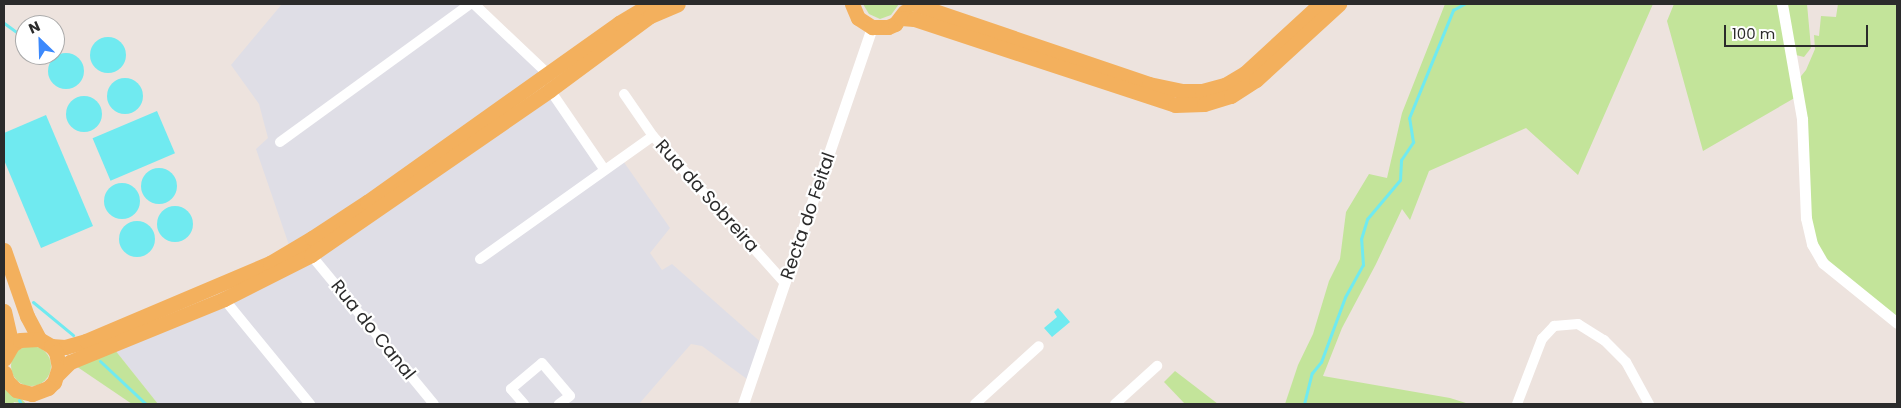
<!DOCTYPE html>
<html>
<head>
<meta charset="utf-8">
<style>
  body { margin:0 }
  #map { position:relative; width:1901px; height:408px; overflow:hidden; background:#ede3de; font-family:Poppins,sans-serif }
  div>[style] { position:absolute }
  .industrial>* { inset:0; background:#dfdee6 }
  .green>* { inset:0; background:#c3e49a }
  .round { border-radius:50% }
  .water>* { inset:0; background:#70eaf0; transform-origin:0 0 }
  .stream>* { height:3px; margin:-1.5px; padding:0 1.5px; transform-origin:1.5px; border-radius:1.5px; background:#70eaf0 }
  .minor>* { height:10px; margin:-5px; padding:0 5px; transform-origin:5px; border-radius:5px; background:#fff }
  .tertiary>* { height:11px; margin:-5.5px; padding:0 5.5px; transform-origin:5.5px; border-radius:5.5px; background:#fff }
  .primary>* { height:15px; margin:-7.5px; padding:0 7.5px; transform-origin:7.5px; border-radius:7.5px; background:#f3b05d }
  span { translate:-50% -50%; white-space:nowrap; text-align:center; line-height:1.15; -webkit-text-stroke:4.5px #fff; paint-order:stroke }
  .street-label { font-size:18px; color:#2b2b2b }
  .frame { position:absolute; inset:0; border:5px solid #2b2b2b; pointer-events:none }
  .north { position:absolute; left:15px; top:15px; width:50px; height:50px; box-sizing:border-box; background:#fff; border:1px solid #aaa; border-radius:50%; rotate:336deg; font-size:14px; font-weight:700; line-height:20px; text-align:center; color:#2b2b2b }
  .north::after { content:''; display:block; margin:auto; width:18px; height:22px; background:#3c89fc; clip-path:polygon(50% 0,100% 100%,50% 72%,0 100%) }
  .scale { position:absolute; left:1724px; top:25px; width:144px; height:22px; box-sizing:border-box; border:2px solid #2b2b2b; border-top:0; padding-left:6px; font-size:15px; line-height:18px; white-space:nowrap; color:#2b2b2b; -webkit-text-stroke:4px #fff; paint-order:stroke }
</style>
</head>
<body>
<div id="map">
  <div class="industrial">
    <i style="clip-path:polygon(282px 4px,474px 4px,548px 74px,291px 251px,256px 149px,268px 138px,259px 104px,231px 65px)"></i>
    <i style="clip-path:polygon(550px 90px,604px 169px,621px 158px,670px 228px,650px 253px,662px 270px,672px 264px,764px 345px,751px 382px,702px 346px,691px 344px,639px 404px,158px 404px,111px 345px,224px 299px)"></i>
  </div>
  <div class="green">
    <i style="clip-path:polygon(863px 4px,899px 4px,891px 15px,880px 19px,869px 14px)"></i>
    <i style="clip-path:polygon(1445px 4px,1653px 4px,1578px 175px,1526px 128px,1429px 171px,1410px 220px,1402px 209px,1376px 264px,1342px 328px,1323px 376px,1450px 398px,1469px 404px,1285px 404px,1298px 365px,1313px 334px,1329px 281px,1340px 259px,1346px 212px,1369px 174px,1387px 178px,1402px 113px)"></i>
    <i style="clip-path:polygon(1674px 4px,1782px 4px,1797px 81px,1806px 70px,1815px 49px,1814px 35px,1819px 36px,1821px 16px,1836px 17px,1838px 4px,1897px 4px,1897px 323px,1842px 280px,1812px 244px,1798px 96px,1703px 151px,1667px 21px)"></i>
    <i style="clip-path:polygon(1787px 4px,1807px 4px,1811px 48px,1804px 57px,1796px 55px)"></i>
    <i style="clip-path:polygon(111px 345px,158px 404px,132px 404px,70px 362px)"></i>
    <i class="round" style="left:11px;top:346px;width:40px;height:40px"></i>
    <i style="clip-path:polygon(1175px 371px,1218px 404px,1185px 404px,1164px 382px)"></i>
    <i style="clip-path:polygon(4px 380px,7px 381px,26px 404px,14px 402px,13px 404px,4px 404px)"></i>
  </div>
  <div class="water">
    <i class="round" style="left:90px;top:37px;width:36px;height:36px"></i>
    <i class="round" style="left:48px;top:53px;width:36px;height:36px"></i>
    <i class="round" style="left:107px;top:78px;width:36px;height:36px"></i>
    <i class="round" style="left:66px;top:96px;width:36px;height:36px"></i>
    <i style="left:157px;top:111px;width:46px;height:70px;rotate:67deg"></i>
    <i style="clip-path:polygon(46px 115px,93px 226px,41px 248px,4px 160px,4px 133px)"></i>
    <i class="round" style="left:141px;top:168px;width:36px;height:36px"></i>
    <i class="round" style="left:104px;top:183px;width:36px;height:36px"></i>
    <i class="round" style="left:157px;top:206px;width:36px;height:36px"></i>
    <i class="round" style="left:119px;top:221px;width:36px;height:36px"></i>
    <i style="clip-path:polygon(1058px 308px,1070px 322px,1052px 337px,1044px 328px,1057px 317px,1054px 312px)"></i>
  </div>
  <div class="stream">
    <i style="left:4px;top:23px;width:24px;rotate:36deg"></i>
    <i style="left:33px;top:302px;width:52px;rotate:39.5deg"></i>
    <i style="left:100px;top:361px;width:63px;rotate:43.1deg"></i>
    <i style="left:19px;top:400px;width:4px;rotate:63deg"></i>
    <i style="left:1304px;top:404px;width:32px;rotate:-76deg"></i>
    <i style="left:1312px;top:373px;width:14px;rotate:-51deg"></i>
    <i style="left:1321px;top:362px;width:69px;rotate:-69.7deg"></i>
    <i style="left:1345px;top:297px;width:37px;rotate:-61deg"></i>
    <i style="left:1363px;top:265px;width:26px;rotate:-94deg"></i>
    <i style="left:1361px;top:239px;width:21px;rotate:-73deg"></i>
    <i style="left:1367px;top:219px;width:51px;rotate:-49.8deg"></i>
    <i style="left:1400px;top:180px;width:20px;rotate:-87deg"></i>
    <i style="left:1401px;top:160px;width:22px;rotate:-56deg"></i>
    <i style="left:1413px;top:142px;width:24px;rotate:-99deg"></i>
    <i style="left:1409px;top:118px;width:117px;rotate:-67.8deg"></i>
    <i style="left:1453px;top:10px;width:13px;rotate:-29deg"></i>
  </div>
  <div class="minor">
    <i style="left:474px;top:4px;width:102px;rotate:43.4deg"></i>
    <i style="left:550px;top:90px;width:96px;rotate:55.6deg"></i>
    <i style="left:624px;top:94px;width:51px;rotate:55.4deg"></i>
    <i style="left:280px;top:142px;width:235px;rotate:-36deg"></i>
    <i style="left:311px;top:255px;width:193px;rotate:50.5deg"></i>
    <i style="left:480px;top:259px;width:212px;rotate:-35.4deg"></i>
    <i style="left:653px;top:136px;width:198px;rotate:48.1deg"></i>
    <i style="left:224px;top:299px;width:136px;rotate:50.7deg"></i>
    <i style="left:524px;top:404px;width:20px;rotate:-131deg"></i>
    <i style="left:511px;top:389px;width:40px;rotate:-40deg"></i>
    <i style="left:542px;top:363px;width:43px;rotate:49.7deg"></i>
    <i style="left:570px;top:396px;width:14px;rotate:144deg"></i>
    <i style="left:975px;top:404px;width:86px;rotate:-42.2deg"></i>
    <i style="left:1115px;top:404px;width:57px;rotate:-42.1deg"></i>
    <i style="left:1517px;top:404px;width:70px;rotate:-69deg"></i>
    <i style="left:1542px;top:339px;width:18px;rotate:-47deg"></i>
    <i style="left:1554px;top:326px;width:24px;rotate:-5deg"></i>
    <i style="left:1578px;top:324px;width:31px;rotate:32deg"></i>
    <i style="left:1604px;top:340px;width:31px;rotate:45deg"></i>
    <i style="left:1626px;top:362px;width:48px;rotate:61.3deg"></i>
  </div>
  <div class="tertiary">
    <i style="left:1782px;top:4px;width:117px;rotate:80.1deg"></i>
    <i style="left:1802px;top:119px;width:99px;rotate:87.7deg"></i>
    <i style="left:1806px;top:218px;width:27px;rotate:77deg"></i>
    <i style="left:1812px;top:244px;width:22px;rotate:60deg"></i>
    <i style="left:1823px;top:263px;width:95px;rotate:39deg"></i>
    <i style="left:743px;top:404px;width:398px;rotate:-71.1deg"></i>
  </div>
  <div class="primary">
    <i style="left:852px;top:4px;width:15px;rotate:67deg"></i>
    <i style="left:858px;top:18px;width:17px;rotate:33deg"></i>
    <i style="left:872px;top:27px;width:16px"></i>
    <i style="left:888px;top:27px;width:8px;rotate:-23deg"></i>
    <i style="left:895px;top:24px;width:16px;rotate:-52deg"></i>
    <i style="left:914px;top:4px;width:248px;rotate:18.8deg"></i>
    <i style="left:1149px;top:84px;width:33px;rotate:12deg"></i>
    <i style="left:1181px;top:91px;width:21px"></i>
    <i style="left:1202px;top:91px;width:24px;rotate:-15deg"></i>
    <i style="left:1225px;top:85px;width:23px;rotate:-31deg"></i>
    <i style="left:1245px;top:73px;width:102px;rotate:-42.6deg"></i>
    <i style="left:901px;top:18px;width:13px;rotate:4deg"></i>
    <i style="left:914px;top:19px;width:275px;rotate:18.2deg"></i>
    <i style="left:1175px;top:105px;width:29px;rotate:-2deg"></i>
    <i style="left:1204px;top:104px;width:28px;rotate:-17deg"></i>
    <i style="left:1231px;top:96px;width:30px;rotate:-33deg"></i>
    <i style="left:1256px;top:80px;width:113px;rotate:-42.5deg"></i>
    <i style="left:4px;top:250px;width:70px;rotate:70.8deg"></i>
    <i style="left:27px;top:316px;width:26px;rotate:62deg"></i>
    <i style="left:4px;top:311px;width:35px;rotate:77deg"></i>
    <i style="left:51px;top:346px;width:14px;rotate:4deg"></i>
    <i style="left:65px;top:347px;width:22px;rotate:-16deg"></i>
    <i style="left:86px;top:341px;width:200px;rotate:-23deg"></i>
    <i style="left:270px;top:263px;width:49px;rotate:-30.8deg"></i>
    <i style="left:312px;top:238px;width:66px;rotate:-33.2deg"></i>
    <i style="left:367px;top:202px;width:309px;rotate:-35.4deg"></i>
    <i style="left:619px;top:23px;width:37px;rotate:-31deg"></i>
    <i style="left:4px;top:359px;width:16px;rotate:-60deg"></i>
    <i style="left:12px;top:345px;width:9px;rotate:-32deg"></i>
    <i style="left:20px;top:340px;width:19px;rotate:-3deg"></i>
    <i style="left:39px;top:339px;width:14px;rotate:30deg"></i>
    <i style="left:51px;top:346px;width:8px;rotate:50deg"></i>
    <i style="left:56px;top:352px;width:15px;rotate:79deg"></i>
    <i style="left:59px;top:367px;width:16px;rotate:108deg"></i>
    <i style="left:54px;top:382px;width:8px;rotate:135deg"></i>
    <i style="left:48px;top:388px;width:17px;rotate:159deg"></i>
    <i style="left:32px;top:394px;width:16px;rotate:-166deg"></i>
    <i style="left:16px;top:390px;width:13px;rotate:-135deg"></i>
    <i style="left:7px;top:381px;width:9px;rotate:-108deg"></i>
    <i style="left:58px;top:374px;width:17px;rotate:-45deg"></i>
    <i style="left:70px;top:362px;width:166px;rotate:-22.2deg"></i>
    <i style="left:224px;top:299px;width:97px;rotate:-26.8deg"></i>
    <i style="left:311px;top:255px;width:290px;rotate:-34.6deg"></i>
    <i style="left:550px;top:90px;width:124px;rotate:-36.5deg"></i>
    <i style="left:650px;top:16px;width:30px;rotate:-23deg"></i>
  </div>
  <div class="street-label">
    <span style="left:707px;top:196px;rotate:48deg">Rua da Sobreira</span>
    <span style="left:808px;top:216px;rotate:-71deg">Recta do Feital</span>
    <span style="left:373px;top:330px;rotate:51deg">Rua do Canal</span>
  </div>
  <div class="frame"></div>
  <div class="north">N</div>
  <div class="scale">100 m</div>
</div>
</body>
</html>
